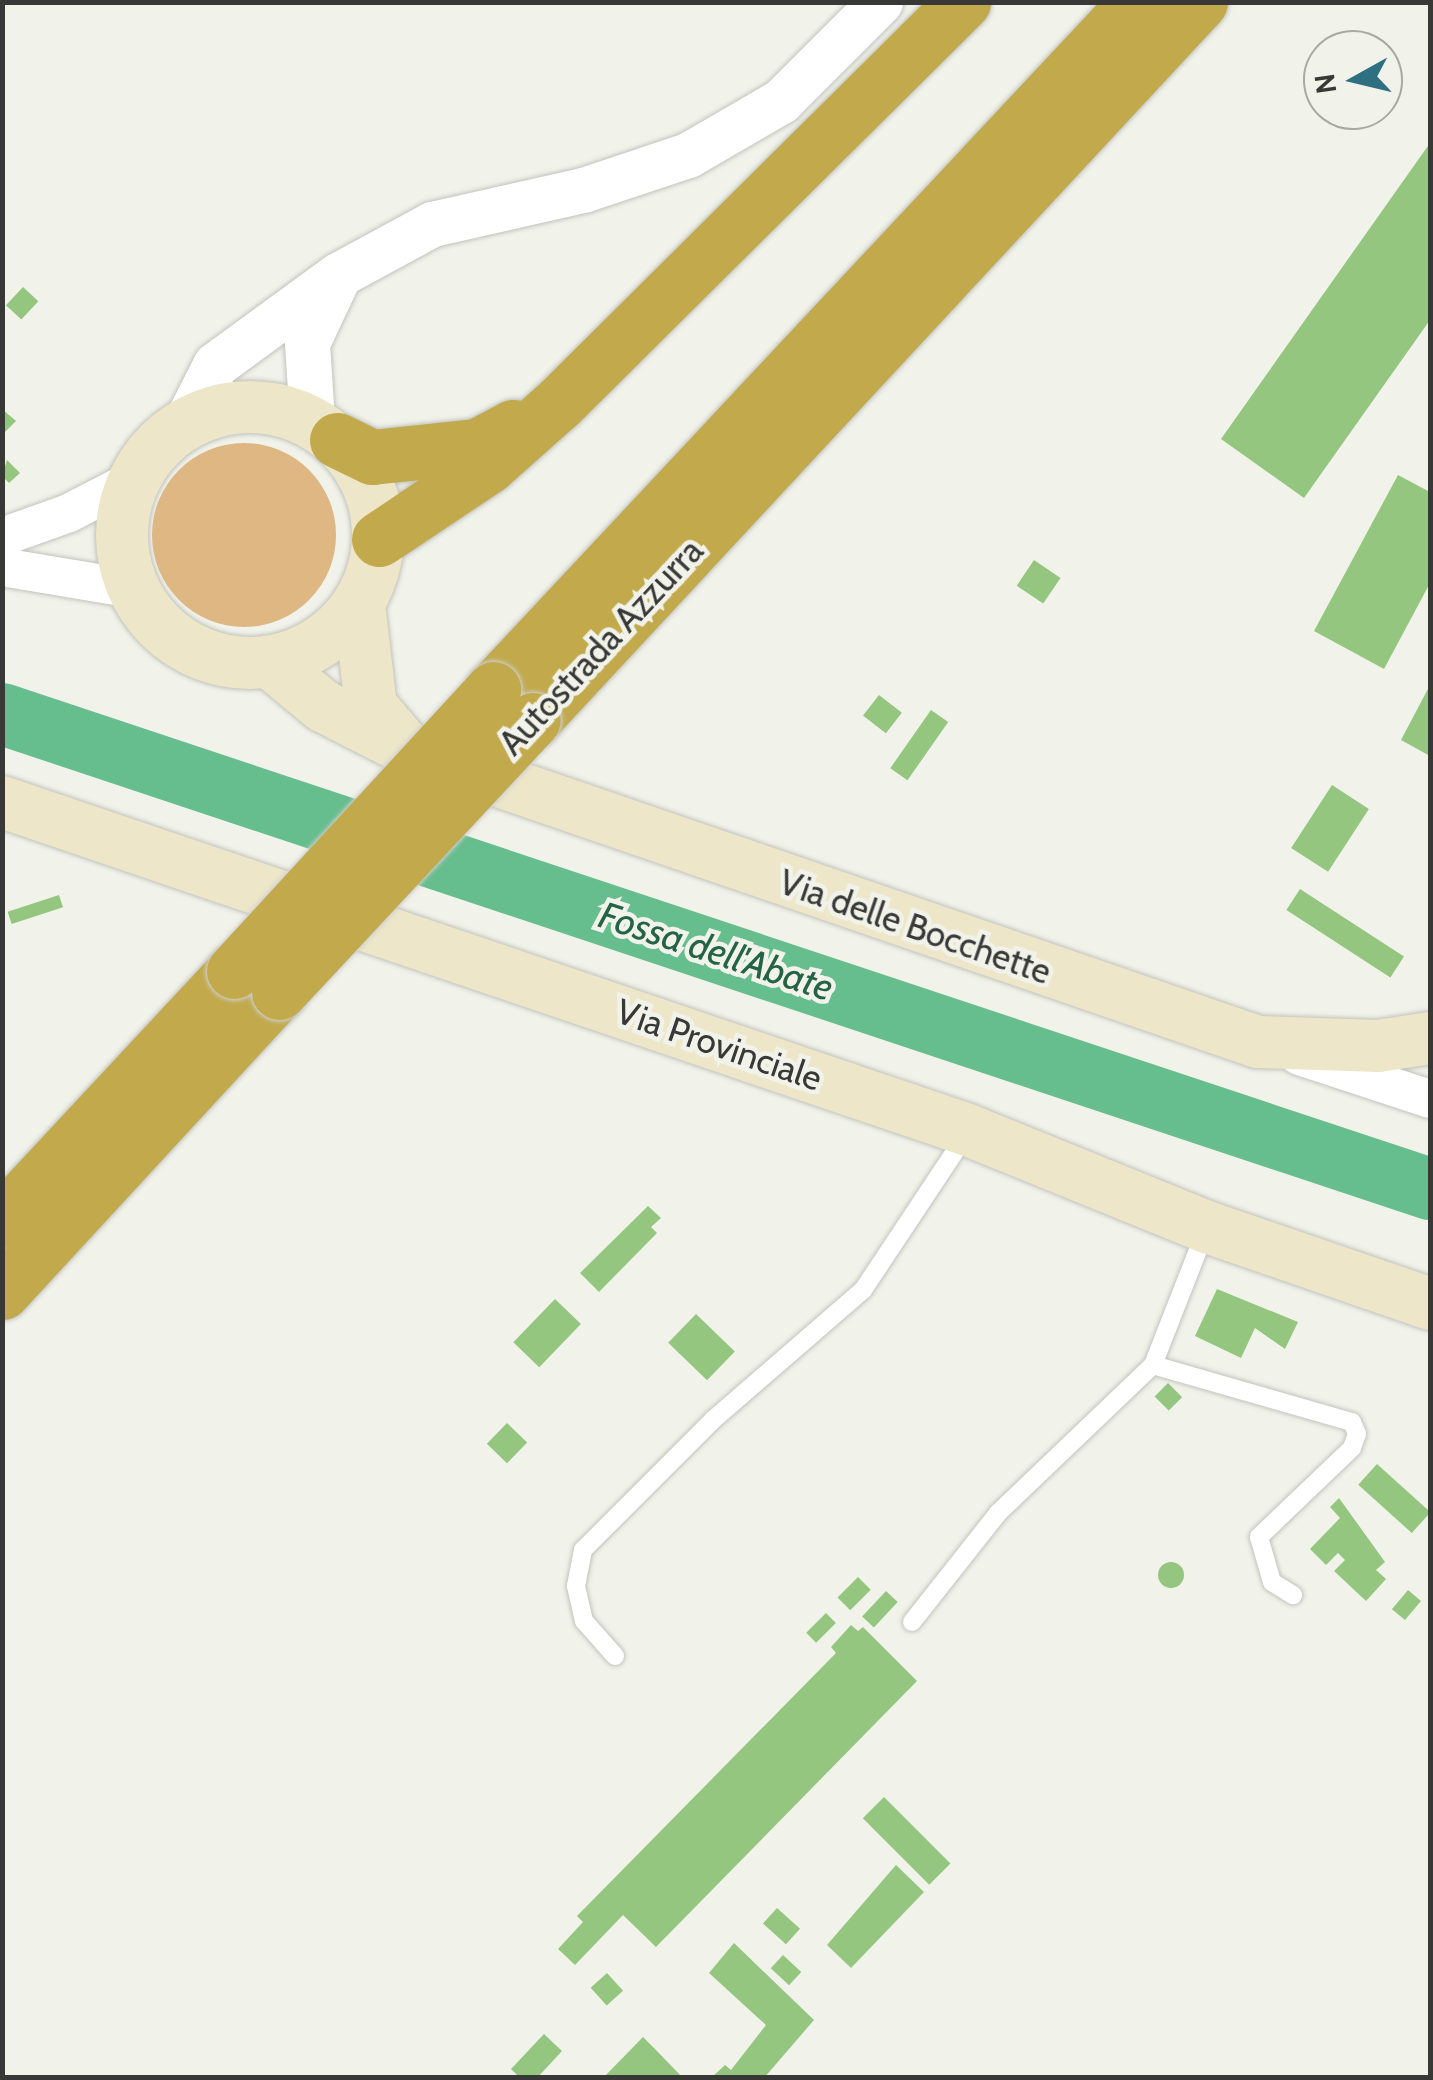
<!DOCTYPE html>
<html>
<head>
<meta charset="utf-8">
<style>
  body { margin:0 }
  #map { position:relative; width:1433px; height:2080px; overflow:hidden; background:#f1f3eb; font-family:Cabin,sans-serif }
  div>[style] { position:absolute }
  .green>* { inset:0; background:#deb783 }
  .round { border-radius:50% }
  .river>* { height:62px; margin:-31px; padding:0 31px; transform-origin:31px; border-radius:31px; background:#66bd8d }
  .building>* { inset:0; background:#94c67f; transform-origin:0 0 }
  .roads { filter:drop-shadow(0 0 2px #c2c3bc) drop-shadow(0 0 2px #c2c3bc) }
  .service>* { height:18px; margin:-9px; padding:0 9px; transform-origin:9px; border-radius:9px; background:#fff }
  .minor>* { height:38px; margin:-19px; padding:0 19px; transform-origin:19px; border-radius:19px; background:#fff }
  .tertiary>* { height:45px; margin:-22.5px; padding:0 22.5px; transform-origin:22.5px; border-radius:22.5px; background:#fff }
  .secondary>* { height:52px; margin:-26px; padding:0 26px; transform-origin:26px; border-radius:26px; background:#ede6c9 }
  .secondary>.ring { margin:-26px; padding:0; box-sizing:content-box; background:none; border:52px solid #ede6c9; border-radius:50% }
  .motorway>* { height:55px; margin:-27.5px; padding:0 27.5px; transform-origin:27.5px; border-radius:27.5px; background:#c2aa4c }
  .bridges { filter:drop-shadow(0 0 2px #cfcfcf) drop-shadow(0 0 2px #cfcfcf) }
  .motorway-bridge>* { height:55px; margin:-27.5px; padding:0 27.5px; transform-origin:27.5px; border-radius:27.5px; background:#c2aa4c }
  span { translate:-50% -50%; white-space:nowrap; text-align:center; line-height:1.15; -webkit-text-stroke:9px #f1f3eb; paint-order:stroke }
  .street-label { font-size:35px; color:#383936 }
  .water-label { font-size:38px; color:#246343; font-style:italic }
  .frame { position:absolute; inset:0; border:5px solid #383936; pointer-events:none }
  .north { position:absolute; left:1303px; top:30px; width:100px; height:100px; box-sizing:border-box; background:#f1f3eb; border:2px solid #a7a9a3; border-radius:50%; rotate:262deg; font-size:28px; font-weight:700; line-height:40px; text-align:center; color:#383936 }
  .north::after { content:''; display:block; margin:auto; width:35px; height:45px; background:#2e6f82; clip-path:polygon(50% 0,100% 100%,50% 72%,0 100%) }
</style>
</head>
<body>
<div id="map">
  <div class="green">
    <i class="round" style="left:152px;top:443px;width:184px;height:184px"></i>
  </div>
  <div class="river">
    <i style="left:2px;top:714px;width:1505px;rotate:18.4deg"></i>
  </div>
  <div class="building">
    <i style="clip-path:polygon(1430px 143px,1430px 320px,1304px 498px,1221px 439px)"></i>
    <i style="left:23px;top:287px;width:21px;height:25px;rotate:43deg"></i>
    <i style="clip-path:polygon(2px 409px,16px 421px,2px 435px)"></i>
    <i style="clip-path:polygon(7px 460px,20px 473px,9px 483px,2px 476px)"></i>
    <i style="clip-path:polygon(1398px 475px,1430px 492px,1430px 583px,1384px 669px,1314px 631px)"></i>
    <i style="left:1034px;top:560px;width:32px;height:31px;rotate:34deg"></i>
    <i style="clip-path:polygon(1430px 685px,1430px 756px,1401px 740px)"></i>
    <i style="left:879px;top:695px;width:29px;height:26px;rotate:38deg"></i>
    <i style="left:931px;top:710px;width:21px;height:71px;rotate:35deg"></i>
    <i style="left:1332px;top:785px;width:44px;height:75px;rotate:33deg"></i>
    <i style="left:1300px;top:889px;width:124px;height:25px;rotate:33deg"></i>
    <i style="left:59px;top:895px;width:13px;height:54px;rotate:72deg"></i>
    <i style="clip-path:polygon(648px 1206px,661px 1218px,651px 1227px,657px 1233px,599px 1292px,580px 1273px)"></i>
    <i style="clip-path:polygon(1217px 1289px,1298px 1322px,1285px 1349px,1255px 1328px,1241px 1358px,1195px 1336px)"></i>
    <i style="left:555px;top:1299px;width:36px;height:60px;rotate:44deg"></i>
    <i style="left:696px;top:1314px;width:54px;height:40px;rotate:44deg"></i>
    <i style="left:1168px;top:1383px;width:20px;height:19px;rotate:45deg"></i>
    <i style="left:507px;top:1423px;width:28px;height:29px;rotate:44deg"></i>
    <i style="left:1377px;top:1464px;width:72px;height:28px;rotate:42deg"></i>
    <i style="clip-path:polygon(1339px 1498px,1385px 1562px,1376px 1570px,1386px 1579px,1366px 1601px,1334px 1571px,1345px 1560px,1338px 1553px,1326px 1565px,1310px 1549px,1340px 1518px,1330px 1507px)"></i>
    <i class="round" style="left:1158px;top:1562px;width:26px;height:26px"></i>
    <i style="left:858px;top:1577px;width:18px;height:29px;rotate:45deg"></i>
    <i style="left:1408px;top:1590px;width:17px;height:25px;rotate:40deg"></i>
    <i style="left:886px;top:1591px;width:16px;height:35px;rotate:43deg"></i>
    <i style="left:826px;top:1613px;width:14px;height:28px;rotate:45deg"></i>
    <i style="clip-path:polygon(851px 1625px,858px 1631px,863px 1627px,917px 1681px,656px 1947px,623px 1915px,575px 1965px,558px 1949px,583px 1922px,577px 1916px,836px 1653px,831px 1647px)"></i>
    <i style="left:884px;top:1797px;width:94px;height:30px;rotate:45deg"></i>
    <i style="clip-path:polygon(896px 1865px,924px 1892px,851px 1968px,827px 1945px)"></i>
    <i style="left:777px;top:1908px;width:31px;height:21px;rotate:42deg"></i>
    <i style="clip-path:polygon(734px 1943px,814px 2020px,764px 2078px,711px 2078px,725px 2065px,731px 2070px,766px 2025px,709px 1973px)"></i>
    <i style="left:783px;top:1955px;width:25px;height:18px;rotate:43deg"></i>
    <i style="left:607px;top:1973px;width:24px;height:22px;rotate:48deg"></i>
    <i style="clip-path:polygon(544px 2034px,562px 2051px,537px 2078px,520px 2078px,511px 2069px)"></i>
    <i style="clip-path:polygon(643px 2037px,655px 2049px,683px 2078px,603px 2078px)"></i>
  </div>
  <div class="roads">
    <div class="service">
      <i style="left:1153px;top:1365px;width:207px;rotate:16deg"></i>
      <i style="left:1352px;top:1422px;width:13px;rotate:67deg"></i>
      <i style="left:1357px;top:1434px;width:15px;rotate:110deg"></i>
      <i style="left:1352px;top:1448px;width:129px;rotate:136.3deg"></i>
      <i style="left:1259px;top:1537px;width:47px;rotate:73.9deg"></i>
      <i style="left:1272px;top:1582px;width:25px;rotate:32deg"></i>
      <i style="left:912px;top:1622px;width:139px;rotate:-51.7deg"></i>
      <i style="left:998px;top:1513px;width:214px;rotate:-43.7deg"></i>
      <i style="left:1153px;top:1365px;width:143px;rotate:-68.6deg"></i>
      <i style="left:615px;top:1656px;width:47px;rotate:-131.5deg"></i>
      <i style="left:584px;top:1621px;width:36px;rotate:-103deg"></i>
      <i style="left:576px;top:1586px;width:37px;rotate:-79deg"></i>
      <i style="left:583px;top:1550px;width:185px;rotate:-45deg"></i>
      <i style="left:714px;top:1419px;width:197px;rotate:-40.9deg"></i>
      <i style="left:863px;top:1290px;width:186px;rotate:-56.4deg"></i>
    </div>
    <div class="minor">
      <i style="left:2px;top:537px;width:71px;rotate:-19.7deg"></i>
      <i style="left:69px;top:513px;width:72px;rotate:-27.3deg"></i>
      <i style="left:2px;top:567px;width:133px;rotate:9.5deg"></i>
      <i style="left:1299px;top:1056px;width:138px;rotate:18.2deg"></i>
    </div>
    <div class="tertiary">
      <i style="left:312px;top:421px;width:78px;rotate:-93.7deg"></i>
      <i style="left:307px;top:343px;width:73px;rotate:-64.8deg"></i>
      <i style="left:186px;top:422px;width:64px;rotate:-63deg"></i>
      <i style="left:215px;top:365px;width:152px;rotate:-36.2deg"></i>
      <i style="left:338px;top:275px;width:107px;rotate:-28.5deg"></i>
      <i style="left:432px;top:224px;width:155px;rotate:-12.7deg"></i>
      <i style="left:583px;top:190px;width:111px;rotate:-18.4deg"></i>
      <i style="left:688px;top:155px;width:108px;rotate:-30.1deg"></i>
      <i style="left:781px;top:101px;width:140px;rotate:-45deg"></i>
    </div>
    <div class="secondary">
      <i class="ring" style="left:122px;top:407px;width:204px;height:204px"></i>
      <i style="left:359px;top:605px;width:102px;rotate:83.2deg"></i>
      <i style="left:371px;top:706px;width:52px;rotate:49.6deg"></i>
      <i style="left:271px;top:663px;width:67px;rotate:39.6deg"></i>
      <i style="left:323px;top:706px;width:97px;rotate:27.1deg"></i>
      <i style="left:409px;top:750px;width:898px;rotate:18.98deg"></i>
      <i style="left:1258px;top:1042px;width:120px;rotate:1.9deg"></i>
      <i style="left:1378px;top:1046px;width:53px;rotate:-8.7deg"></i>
      <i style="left:2px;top:802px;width:1020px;rotate:18.75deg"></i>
      <i style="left:968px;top:1130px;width:258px;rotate:22.1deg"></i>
      <i style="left:1207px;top:1227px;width:236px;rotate:19deg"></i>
    </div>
    <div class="motorway">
      <i style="left:337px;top:440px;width:39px;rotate:26deg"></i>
      <i style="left:372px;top:457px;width:106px;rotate:-6deg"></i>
      <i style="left:477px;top:446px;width:41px;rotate:-27.8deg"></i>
      <i style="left:379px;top:539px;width:131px;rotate:-33.8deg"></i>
      <i style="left:488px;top:466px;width:96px;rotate:-41.6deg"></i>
      <i style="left:560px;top:402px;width:568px;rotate:-44.79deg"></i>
      <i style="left:493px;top:689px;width:941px;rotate:-46.89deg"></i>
      <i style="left:533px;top:720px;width:980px;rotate:-47.11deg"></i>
      <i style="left:2px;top:1220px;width:340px;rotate:-47deg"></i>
      <i style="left:2px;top:1292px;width:408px;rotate:-47.3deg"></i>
    </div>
  </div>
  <div class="bridges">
    <div class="motorway-bridge">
      <i style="left:234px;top:971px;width:383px;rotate:-47.4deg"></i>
      <i style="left:279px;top:992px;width:372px;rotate:-47deg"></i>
    </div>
  </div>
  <div class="street-label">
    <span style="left:601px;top:647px;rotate:-47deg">Autostrada Azzurra</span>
    <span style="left:915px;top:927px;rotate:19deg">Via delle Bocchette</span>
    <span style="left:719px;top:1045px;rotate:19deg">Via Provinciale</span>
  </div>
  <div class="water-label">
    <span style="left:716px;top:951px;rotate:18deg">Fossa dell'Abate</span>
  </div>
  <div class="frame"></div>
  <div class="north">N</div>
</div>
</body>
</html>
